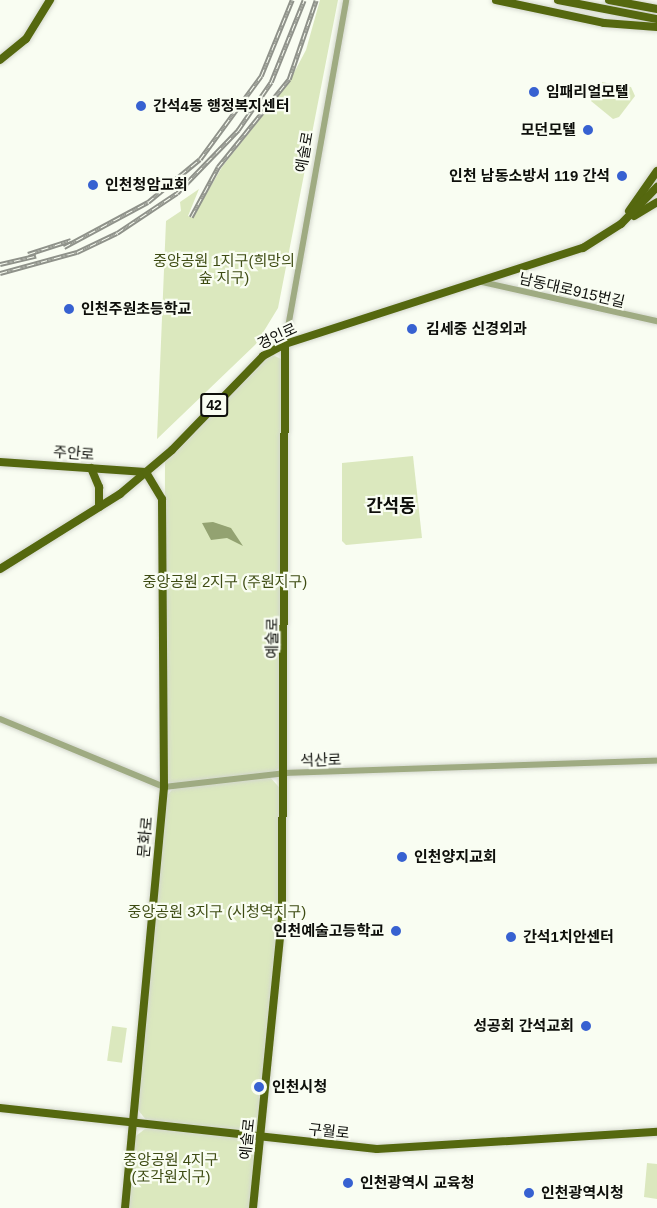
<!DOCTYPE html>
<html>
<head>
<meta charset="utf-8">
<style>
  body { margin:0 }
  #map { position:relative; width:657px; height:1208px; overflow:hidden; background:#f9fdf2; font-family:Arial,"Noto Sans KR",sans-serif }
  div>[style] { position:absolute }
  .green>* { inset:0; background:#dbe8be; transform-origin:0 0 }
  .water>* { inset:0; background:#93a271 }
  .roads { filter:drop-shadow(0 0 2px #d3d7cd) drop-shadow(0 0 2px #d3d7cd) }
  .minor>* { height:6px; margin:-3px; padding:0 3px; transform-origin:3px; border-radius:3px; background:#9fab82 }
  .major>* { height:8px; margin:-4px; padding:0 4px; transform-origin:4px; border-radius:4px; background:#55680f }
  .rail>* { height:4.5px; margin-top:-2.25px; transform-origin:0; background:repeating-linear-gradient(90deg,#f9fdf2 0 7px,#8f928a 0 14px); box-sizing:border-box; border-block:2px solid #8f928a }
  .dots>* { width:16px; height:16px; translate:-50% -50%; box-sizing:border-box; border:3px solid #f9fdf2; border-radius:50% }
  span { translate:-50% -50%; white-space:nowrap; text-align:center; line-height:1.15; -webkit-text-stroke:4.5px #f9fdf2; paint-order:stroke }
  .shield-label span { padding:2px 4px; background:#f9fdf2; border:2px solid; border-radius:4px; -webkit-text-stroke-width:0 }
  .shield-label { font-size:14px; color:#0e0f0b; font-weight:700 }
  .poi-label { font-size:15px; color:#0e0f0b; font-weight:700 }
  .left { translate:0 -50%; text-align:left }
  .right { translate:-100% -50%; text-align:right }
  .street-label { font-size:15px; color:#0e0f0b }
  .park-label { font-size:15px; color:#3d4b12 }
  .quarter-label { font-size:18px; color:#0e0f0b; font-weight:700 }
</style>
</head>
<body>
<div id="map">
  <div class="green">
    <i style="clip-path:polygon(320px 0,338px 0,278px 308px,256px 344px,157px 439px,166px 221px,181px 211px,180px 202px,199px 189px,188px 216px,193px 217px,222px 167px,289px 82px,306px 50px)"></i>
    <i style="clip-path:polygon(601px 82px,631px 87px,635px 96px,619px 117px,613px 119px,591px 101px)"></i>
    <i style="clip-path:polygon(273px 355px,281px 359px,286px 763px,269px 776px,285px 794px,282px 916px,262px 1124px,247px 1135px,261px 1137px,253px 1208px,125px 1208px,132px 1139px,150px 1125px,135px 1106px,162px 802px,175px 786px,164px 779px,165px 456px,263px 356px)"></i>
    <i style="clip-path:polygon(413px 456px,422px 538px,346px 545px,342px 541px,342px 463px)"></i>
    <i style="left:112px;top:1026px;width:15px;height:35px;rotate:8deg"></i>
    <i style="clip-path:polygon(647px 1163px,657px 1164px,657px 1199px,644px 1197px)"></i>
  </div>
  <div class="water">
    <i style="clip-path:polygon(213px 522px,231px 528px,243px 546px,227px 538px,211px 540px,202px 523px)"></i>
  </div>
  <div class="roads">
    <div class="minor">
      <i style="left:482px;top:282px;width:179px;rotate:12.6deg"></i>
      <i style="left:285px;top:344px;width:349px;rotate:-79.9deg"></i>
      <i style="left:0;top:719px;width:178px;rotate:22.5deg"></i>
      <i style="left:164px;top:787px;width:123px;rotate:-6.5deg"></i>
      <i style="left:286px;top:773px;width:371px;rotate:-1.9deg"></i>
    </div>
    <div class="major">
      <i style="left:496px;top:0;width:110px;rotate:12deg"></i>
      <i style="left:604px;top:23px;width:53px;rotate:4.3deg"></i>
      <i style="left:558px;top:0;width:101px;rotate:10.9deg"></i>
      <i style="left:609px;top:0;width:49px;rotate:10.6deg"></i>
      <i style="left:0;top:60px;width:33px;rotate:-39deg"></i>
      <i style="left:26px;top:39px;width:46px;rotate:-58.4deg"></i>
      <i style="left:629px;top:211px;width:49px;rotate:-55deg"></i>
      <i style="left:634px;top:216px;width:27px;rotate:-31deg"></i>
      <i style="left:0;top:462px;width:146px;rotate:3.9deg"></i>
      <i style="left:91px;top:468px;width:21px;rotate:67deg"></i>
      <i style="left:99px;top:487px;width:20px;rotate:90deg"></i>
      <i style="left:0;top:569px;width:142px;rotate:-32deg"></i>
      <i style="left:120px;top:494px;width:68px;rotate:-40.2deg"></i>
      <i style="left:172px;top:450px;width:131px;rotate:-45.9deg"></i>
      <i style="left:263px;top:356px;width:25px;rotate:-29deg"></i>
      <i style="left:285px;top:344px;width:313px;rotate:-17.9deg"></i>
      <i style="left:583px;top:248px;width:45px;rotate:-32.3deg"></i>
      <i style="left:621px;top:224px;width:52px;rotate:-45.8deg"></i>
      <i style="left:0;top:1108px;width:379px;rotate:6.2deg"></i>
      <i style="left:377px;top:1149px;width:281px;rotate:-3.5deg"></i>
      <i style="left:125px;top:1208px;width:423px;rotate:-84.7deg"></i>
      <i style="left:164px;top:787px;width:288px;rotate:-90.4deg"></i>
      <i style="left:162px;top:499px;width:31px;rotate:-121deg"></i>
      <i style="left:253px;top:1208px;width:293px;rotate:-84.3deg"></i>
      <i style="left:282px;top:916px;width:572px;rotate:-89.7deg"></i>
    </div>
  </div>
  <div class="rail">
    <i style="left:191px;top:217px;width:57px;rotate:-61.6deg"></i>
    <i style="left:218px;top:167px;width:113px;rotate:-51.1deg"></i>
    <i style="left:289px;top:79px;width:83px;rotate:-71.1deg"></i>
    <i style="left:64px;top:247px;width:95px;rotate:-28.2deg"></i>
    <i style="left:148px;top:202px;width:67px;rotate:-39.6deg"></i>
    <i style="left:200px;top:159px;width:103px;rotate:-53.7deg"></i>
    <i style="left:261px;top:76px;width:82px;rotate:-67.8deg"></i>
    <i style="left:28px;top:254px;width:45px;rotate:-18deg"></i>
    <i style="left:0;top:264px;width:37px;rotate:-13deg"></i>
    <i style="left:0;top:273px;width:80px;rotate:-15.3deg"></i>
    <i style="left:77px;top:252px;width:44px;rotate:-25.4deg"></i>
    <i style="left:117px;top:233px;width:72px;rotate:-33.7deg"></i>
    <i style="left:177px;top:193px;width:88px;rotate:-45.9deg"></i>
    <i style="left:238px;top:130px;width:58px;rotate:-55.5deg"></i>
    <i style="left:271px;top:82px;width:88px;rotate:-68.1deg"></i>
  </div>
  <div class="dots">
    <i style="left:534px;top:92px;background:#3761d1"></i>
    <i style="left:141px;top:106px;background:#3761d1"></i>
    <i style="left:588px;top:130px;background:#3761d1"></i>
    <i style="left:622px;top:176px;background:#3761d1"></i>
    <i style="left:93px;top:185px;background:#3761d1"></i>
    <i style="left:69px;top:309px;background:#3761d1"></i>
    <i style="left:412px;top:329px;background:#3761d1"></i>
    <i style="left:402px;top:857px;background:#3761d1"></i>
    <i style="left:396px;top:931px;background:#3761d1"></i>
    <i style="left:511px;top:937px;background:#3761d1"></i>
    <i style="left:586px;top:1026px;background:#3761d1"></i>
    <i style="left:259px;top:1087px;background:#3761d1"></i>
    <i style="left:348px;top:1183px;background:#3761d1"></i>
    <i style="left:529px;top:1193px;background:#3761d1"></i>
  </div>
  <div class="shield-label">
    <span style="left:214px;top:405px">42</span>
  </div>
  <div class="poi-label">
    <span class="left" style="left:546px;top:92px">임패리얼모텔</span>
    <span class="left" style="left:153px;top:106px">간석4동 행정복지센터</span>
    <span class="right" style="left:576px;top:130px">모던모텔</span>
    <span class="right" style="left:610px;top:176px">인천 남동소방서 119 간석</span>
    <span class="left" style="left:105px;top:185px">인천청암교회</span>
    <span class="left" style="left:81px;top:309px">인천주원초등학교</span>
    <span class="left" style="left:426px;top:329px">김세중 신경외과</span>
    <span class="left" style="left:414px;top:857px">인천양지교회</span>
    <span class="right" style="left:384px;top:931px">인천예술고등학교</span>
    <span class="left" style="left:523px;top:937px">간석1치안센터</span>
    <span class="right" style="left:574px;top:1026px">성공회 간석교회</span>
    <span class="left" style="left:272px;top:1087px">인천시청</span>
    <span class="left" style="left:360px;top:1183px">인천광역시 교육청</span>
    <span class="left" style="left:541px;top:1193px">인천광역시청</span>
  </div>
  <div class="street-label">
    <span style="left:304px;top:152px;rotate:-80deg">예술로</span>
    <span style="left:572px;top:290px;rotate:13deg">남동대로915번길</span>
    <span style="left:277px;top:336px;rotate:-25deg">경인로</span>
    <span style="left:74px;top:453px;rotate:4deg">주안로</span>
    <span style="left:272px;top:638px;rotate:-90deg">예술로</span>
    <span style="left:321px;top:760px;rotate:-2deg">석산로</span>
    <span style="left:145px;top:837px;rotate:-85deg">문화로</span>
    <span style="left:329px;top:1131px;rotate:6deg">구월로</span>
    <span style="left:247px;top:1139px;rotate:-84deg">예술로</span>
  </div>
  <div class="park-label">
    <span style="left:224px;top:269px">중앙공원 1지구(희망의<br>숲 지구)</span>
    <span style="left:225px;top:582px">중앙공원 2지구 (주원지구)</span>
    <span style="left:217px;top:912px">중앙공원 3지구 (시청역지구)</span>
    <span style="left:171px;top:1168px">중앙공원 4지구<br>(조각원지구)</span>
  </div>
  <div class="quarter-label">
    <span style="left:391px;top:506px">간석동</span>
  </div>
</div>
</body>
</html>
